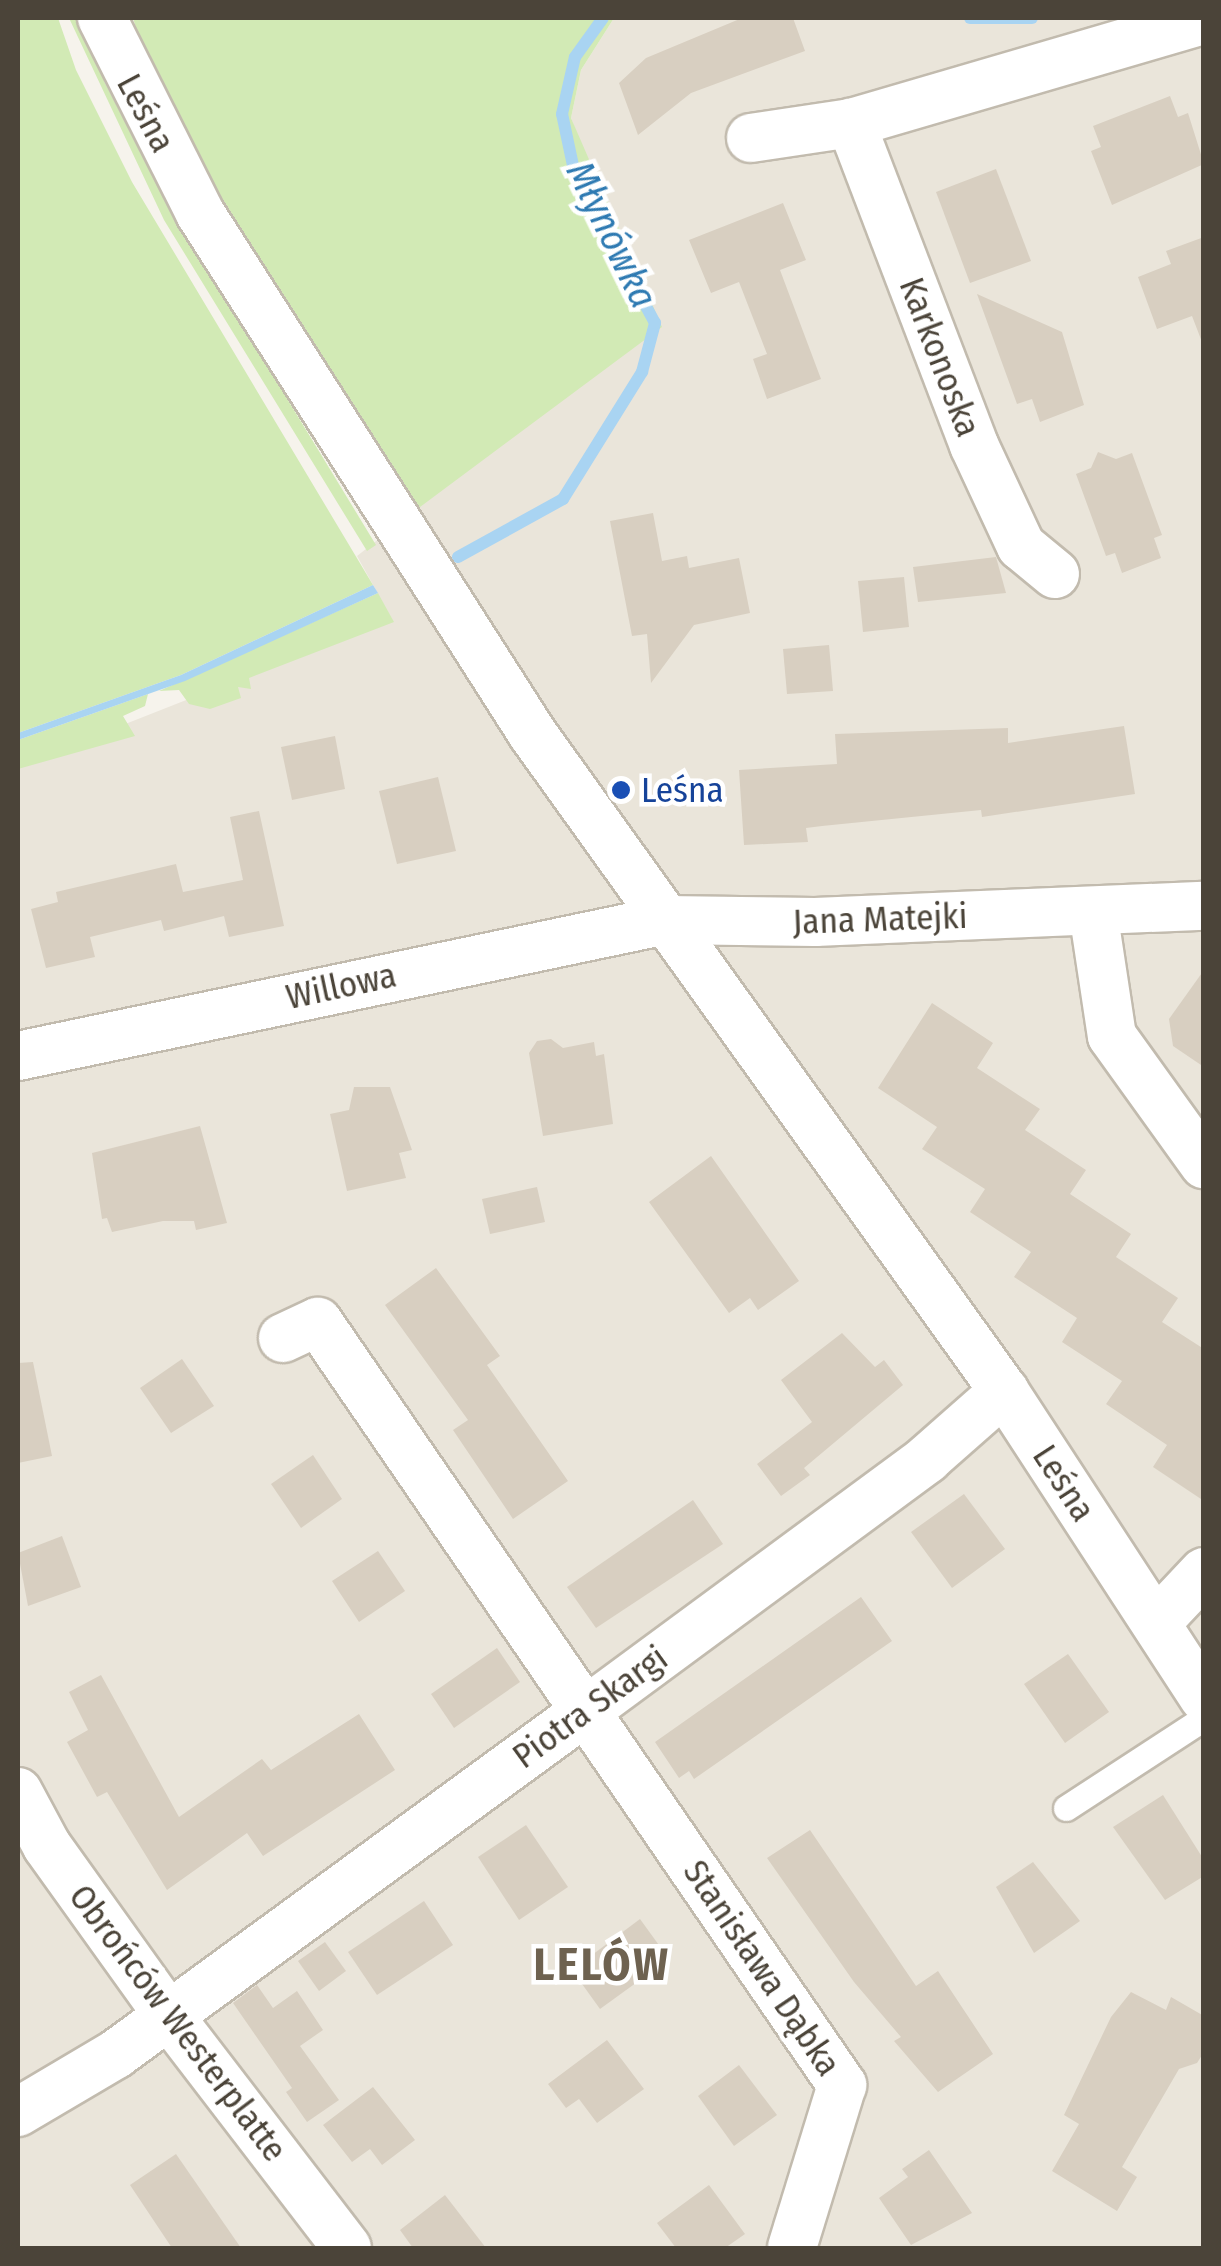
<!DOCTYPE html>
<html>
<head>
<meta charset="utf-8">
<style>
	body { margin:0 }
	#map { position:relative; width:1221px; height:2266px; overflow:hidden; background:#f6f3ec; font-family:"Fira Sans Condensed",sans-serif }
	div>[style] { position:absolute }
	.residential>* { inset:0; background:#eae5da }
	.green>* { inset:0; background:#d2eab5 }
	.water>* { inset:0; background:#a9d4f2 }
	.stream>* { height:12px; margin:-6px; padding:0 6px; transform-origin:6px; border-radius:6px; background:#a9d4f2 }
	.building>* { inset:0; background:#d8cfc1 }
	.roads { filter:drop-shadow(2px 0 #c2bbae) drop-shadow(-2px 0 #c2bbae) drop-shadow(0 2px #c2bbae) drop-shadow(0 -2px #c2bbae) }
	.service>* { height:25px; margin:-12.5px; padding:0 12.5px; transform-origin:12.5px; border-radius:12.5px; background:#fff }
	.minor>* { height:48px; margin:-24px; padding:0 24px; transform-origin:24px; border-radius:24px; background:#fff }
	.dots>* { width:28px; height:28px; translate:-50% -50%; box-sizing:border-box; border:5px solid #fff; border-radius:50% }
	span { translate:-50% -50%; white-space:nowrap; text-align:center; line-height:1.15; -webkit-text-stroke:9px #fff; paint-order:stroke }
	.street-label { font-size:35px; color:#4b4439 }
	.transit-label { font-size:35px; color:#164399 }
	.left { translate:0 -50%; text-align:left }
	.water-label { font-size:38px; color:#2e7ab2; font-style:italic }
	.district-label { font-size:45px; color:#6e6250; font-weight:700; letter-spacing:2.5px }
	.frame { position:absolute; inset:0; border:20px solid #4b4439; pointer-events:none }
</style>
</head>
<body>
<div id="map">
	<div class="residential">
		<div style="clip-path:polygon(614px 18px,1203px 18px,1203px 2248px,18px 2248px,18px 758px,67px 747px,392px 619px,357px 556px,416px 510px,586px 157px,571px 118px,581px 70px)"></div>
	</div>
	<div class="green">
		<div style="clip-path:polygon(18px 18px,58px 18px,76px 70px,132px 182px,373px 585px,181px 675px,18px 733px)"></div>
		<div style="clip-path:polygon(69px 18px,81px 18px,105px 83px,162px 193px,376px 545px,367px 551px,164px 220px)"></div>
		<div style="clip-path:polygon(133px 18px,614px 18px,581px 70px,571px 118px,662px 327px,416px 510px,246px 247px,142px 48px)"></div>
		<div style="clip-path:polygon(378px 593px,394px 622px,249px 678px,251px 689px,238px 687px,241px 698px,210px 709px,189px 704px,179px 690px,159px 691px)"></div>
		<div style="clip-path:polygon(148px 694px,145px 706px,123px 716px,135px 736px,18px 769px,18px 740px)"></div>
	</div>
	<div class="water">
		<div style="clip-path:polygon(373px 585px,378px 593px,185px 681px,18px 740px,18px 733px,181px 675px)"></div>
	</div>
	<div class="stream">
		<div style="left:970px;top:18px;width:62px"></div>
		<div style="left:458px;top:557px;width:120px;rotate:-28.9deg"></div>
		<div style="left:563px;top:499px;width:150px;rotate:-58.1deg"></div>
		<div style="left:642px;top:372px;width:51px;rotate:-75.1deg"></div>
		<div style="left:655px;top:323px;width:168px;rotate:-118.4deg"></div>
		<div style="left:575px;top:175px;width:62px;rotate:-102deg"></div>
		<div style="left:562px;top:114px;width:58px;rotate:-77.2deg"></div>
		<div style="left:575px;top:57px;width:48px;rotate:-54.3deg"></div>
	</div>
	<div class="building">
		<div style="clip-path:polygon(742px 18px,793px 18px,805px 51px,691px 93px,638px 135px,619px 83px,646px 58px)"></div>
		<div style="clip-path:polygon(1170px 96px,1178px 117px,1188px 113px,1204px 164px,1112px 205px,1091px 151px,1101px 147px,1093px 126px)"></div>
		<div style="clip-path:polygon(996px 169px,1031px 261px,970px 283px,936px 192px)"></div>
		<div style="clip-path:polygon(783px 203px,806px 260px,780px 270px,821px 379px,767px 399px,753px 359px,767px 354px,739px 282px,711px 293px,689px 240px)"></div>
		<div style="clip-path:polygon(1204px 237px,1204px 341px,1202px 342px,1192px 316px,1157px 329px,1138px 277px,1171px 264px,1166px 251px)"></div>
		<div style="clip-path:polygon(977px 294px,1062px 332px,1084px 405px,1040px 422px,1032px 399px,1017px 404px)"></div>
		<div style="clip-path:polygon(1098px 452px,1116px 459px,1132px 453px,1162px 535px,1154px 538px,1161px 558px,1122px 573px,1115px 553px,1106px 556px,1076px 474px,1091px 468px)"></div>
		<div style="clip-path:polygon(653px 513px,662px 561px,687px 556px,689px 568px,739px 558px,750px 613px,694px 625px,651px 683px,647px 634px,632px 636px,610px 521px)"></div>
		<div style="clip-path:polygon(996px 557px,1006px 593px,918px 602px,913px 567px)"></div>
		<div style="clip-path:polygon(904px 577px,909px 627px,863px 632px,858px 581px)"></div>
		<div style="clip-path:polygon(829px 645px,833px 691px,787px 694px,783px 649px)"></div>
		<div style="clip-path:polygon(1124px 726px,1135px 794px,982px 817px,981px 810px,822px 826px,806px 828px,808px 842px,744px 845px,739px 770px,837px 764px,835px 734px,1008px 728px,1008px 743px)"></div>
		<div style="clip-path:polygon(335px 736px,345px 789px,292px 800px,281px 747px)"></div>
		<div style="clip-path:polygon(438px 777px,456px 851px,397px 864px,379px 791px)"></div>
		<div style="clip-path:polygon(259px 811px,284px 926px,229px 937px,224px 916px,164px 931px,161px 920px,90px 937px,95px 957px,46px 968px,31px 909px,58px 902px,56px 892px,176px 864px,183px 892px,243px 880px,230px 817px)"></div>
		<div style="clip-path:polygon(1204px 970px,1204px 1067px,1173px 1046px,1169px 1019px)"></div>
		<div style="clip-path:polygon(932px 1003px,993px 1043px,977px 1068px,1040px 1109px,1025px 1130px,1086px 1170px,1070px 1194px,1131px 1234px,1116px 1257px,1178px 1298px,1162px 1322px,1204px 1349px,1204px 1501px,1153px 1467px,1167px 1445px,1106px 1404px,1122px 1381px,1062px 1342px,1077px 1318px,1014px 1277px,1031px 1252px,970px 1212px,985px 1189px,922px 1149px,937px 1127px,878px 1088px)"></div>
		<div style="clip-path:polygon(551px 1039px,563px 1048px,594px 1042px,596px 1056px,604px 1054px,613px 1124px,543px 1136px,529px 1053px,537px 1041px)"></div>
		<div style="clip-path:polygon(354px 1087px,390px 1087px,412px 1150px,399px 1153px,406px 1178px,347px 1191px,330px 1114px,349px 1110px)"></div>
		<div style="clip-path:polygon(200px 1126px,227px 1223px,196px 1230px,194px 1221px,163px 1221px,112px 1232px,107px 1218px,102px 1219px,92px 1153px)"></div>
		<div style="clip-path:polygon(711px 1156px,799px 1281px,758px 1310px,750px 1298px,729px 1313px,649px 1202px)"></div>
		<div style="clip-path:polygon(537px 1187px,545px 1222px,490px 1234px,482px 1199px)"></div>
		<div style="clip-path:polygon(436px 1268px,500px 1356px,487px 1365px,568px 1481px,513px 1519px,453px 1430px,468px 1420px,385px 1305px)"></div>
		<div style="clip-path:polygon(842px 1333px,875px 1367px,884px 1360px,903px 1385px,804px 1468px,810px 1475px,781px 1496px,757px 1464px,812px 1422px,781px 1380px)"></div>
		<div style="clip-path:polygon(182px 1359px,214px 1406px,171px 1433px,140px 1388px)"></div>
		<div style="clip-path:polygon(33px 1362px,52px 1456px,18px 1463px,18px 1363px)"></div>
		<div style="clip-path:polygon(313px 1455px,342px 1499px,301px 1528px,271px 1484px)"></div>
		<div style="clip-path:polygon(964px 1494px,1005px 1549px,952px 1588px,911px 1532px)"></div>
		<div style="clip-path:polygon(693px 1500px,723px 1544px,596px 1628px,567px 1587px)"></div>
		<div style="clip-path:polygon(62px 1536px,81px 1587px,28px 1606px,18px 1553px)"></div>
		<div style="clip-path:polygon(378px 1551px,405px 1591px,359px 1622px,332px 1581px)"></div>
		<div style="clip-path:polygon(861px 1597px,892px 1641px,694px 1779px,689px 1771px,679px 1778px,655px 1742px)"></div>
		<div style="clip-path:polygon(497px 1648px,520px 1682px,454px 1728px,431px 1694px)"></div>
		<div style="clip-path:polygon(1068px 1654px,1109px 1712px,1065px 1743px,1024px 1684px)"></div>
		<div style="clip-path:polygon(101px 1675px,179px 1817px,262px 1759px,271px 1770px,359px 1714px,395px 1770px,263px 1856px,247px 1833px,167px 1890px,107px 1792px,97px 1797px,67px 1742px,88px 1730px,69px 1692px)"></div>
		<div style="clip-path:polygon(1163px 1795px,1204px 1860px,1204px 1876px,1165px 1900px,1113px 1827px)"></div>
		<div style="clip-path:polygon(526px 1825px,568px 1887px,519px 1920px,478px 1857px)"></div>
		<div style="clip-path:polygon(810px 1830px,916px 1986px,938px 1971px,993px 2054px,938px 2092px,894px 2041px,901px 2037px,854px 1982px,767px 1858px)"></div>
		<div style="clip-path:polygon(1033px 1862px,1080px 1921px,1034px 1953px,996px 1887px)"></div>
		<div style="clip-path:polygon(424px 1901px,453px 1945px,377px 1995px,348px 1952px)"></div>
		<div style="clip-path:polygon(640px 1919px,669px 1959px,600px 2009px,572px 1970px)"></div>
		<div style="clip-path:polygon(325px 1942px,346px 1971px,319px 1991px,298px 1961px)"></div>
		<div style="clip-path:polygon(257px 1985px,273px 2008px,297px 1991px,323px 2030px,300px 2046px,339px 2100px,307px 2122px,286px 2092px,292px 2088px,233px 2003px)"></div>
		<div style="clip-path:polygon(1131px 1992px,1166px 2010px,1171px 1997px,1204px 2016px,1204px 2052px,1197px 2063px,1179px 2069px,1122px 2167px,1137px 2177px,1117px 2211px,1052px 2171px,1079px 2124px,1064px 2115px,1111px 2017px)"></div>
		<div style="clip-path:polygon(607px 2040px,644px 2089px,597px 2123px,579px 2099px,566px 2108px,548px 2084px)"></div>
		<div style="clip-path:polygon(739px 2065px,777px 2115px,734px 2146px,698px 2096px)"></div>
		<div style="clip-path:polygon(373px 2087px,415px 2140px,382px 2165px,370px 2149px,352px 2162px,323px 2125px)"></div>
		<div style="clip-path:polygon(929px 2150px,972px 2213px,911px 2245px,879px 2198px,908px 2177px,902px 2169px)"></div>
		<div style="clip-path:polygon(176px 2154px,241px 2248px,172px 2248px,130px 2185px)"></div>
		<div style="clip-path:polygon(709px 2185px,745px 2234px,725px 2248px,676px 2248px,657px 2223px)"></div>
		<div style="clip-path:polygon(445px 2195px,486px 2248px,413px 2248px,400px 2230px)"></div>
	</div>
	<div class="roads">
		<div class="service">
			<div style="left:1066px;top:1808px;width:165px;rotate:-33.1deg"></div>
		</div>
		<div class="minor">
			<div style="left:102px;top:18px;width:218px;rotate:63.3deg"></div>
			<div style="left:200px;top:213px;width:617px;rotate:57.44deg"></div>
			<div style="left:532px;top:733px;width:810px;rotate:54.35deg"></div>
			<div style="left:1004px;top:1391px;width:366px;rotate:56.9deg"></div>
			<div style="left:751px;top:138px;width:101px;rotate:-8.5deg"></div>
			<div style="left:1055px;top:574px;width:44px;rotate:-140.5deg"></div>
			<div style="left:1021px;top:546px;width:111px;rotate:-115deg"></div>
			<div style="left:974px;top:445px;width:345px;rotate:-110.9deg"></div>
			<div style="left:851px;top:123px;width:368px;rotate:-16.3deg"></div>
			<div style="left:1093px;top:911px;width:126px;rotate:81.4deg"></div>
			<div style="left:1112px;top:1036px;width:158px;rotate:54.3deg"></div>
			<div style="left:18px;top:1056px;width:662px;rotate:-11.85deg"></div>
			<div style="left:666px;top:920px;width:149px;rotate:0.8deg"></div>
			<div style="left:815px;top:922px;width:389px;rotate:-2.4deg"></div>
			<div style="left:283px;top:1338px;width:38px;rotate:-25deg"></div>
			<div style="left:318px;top:1322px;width:926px;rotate:55.52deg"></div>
			<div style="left:842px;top:2085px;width:170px;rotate:107.1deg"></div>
			<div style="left:1156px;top:1623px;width:70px;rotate:-46.7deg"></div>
			<div style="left:18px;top:1792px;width:61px;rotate:61.8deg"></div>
			<div style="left:47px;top:1846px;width:204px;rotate:54.4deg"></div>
			<div style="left:166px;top:2012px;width:297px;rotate:52.5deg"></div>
			<div style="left:18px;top:2112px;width:114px;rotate:-30.6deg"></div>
			<div style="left:116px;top:2054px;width:583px;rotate:-36.14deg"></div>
			<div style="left:587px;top:1710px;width:423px;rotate:-36.4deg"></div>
			<div style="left:927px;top:1459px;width:103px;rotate:-41.4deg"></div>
		</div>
	</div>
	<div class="dots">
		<div style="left:621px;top:790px;background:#1a4fb4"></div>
	</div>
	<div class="street-label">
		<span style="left:146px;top:113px;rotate:62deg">Leśna</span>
		<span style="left:940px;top:357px;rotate:69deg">Karkonoska</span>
		<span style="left:880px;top:919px;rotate:-2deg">Jana Matejki</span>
		<span style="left:341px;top:986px;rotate:-12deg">Willowa</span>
		<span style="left:1064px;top:1483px;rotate:57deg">Leśna</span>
		<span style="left:590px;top:1707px;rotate:-36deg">Piotra Skargi</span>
		<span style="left:762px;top:1968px;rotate:56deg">Stanisława Dąbka</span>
		<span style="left:178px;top:2023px;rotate:53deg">Obrońców Westerplatte</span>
	</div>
	<div class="transit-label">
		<span class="left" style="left:641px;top:790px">Leśna</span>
	</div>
	<div class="water-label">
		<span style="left:611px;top:235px;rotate:64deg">Młynówka</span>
	</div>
	<div class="district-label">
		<span style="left:602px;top:1966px">LELÓW</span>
	</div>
	<div class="frame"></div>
</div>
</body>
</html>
